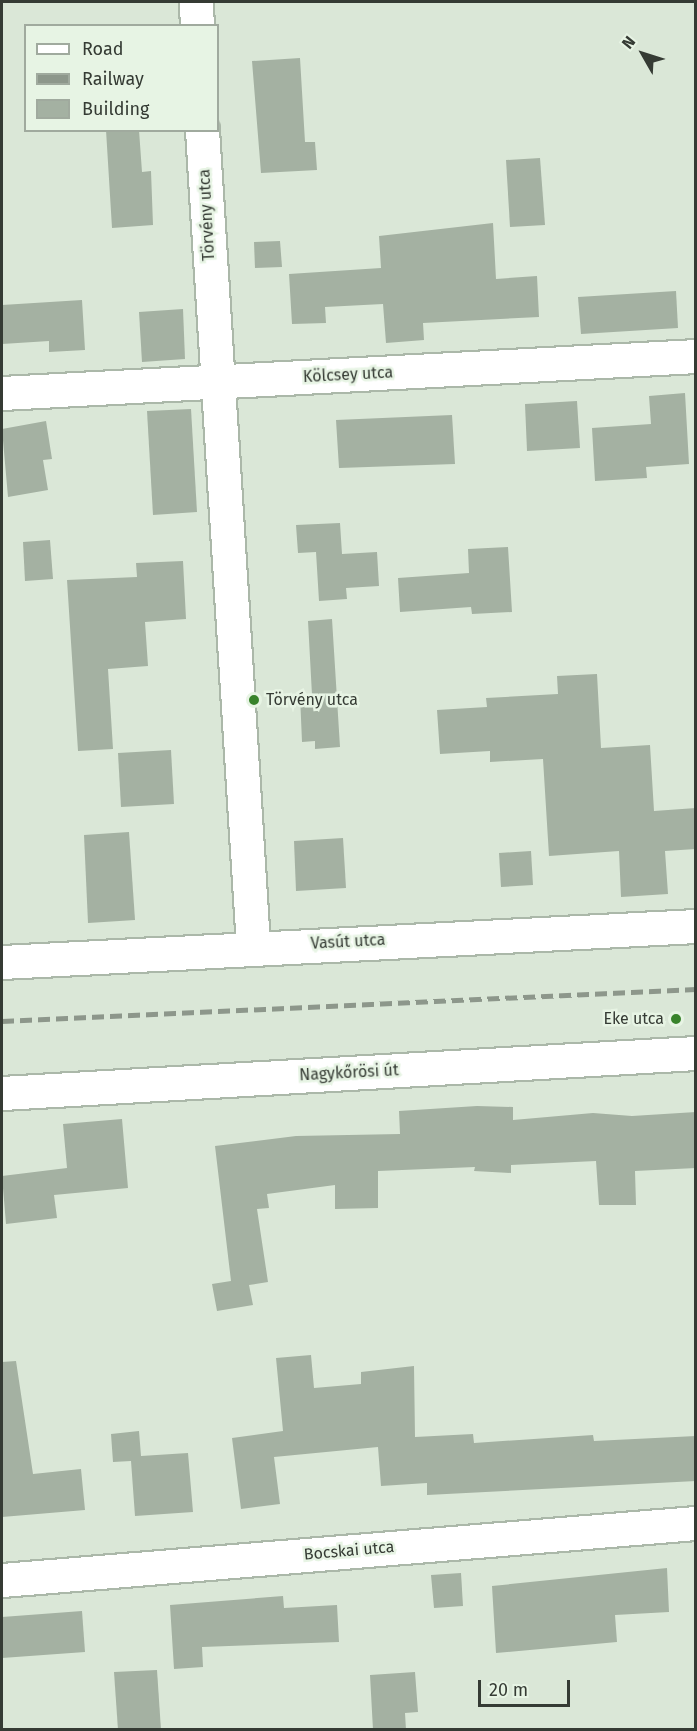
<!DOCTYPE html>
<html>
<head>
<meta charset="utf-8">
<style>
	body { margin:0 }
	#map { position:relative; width:697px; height:1731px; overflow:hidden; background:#dae7d7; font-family:"Fira Sans",sans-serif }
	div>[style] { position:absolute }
	.building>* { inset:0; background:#a4b1a2 }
	.roads { filter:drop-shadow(2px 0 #abb8a9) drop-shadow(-2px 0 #abb8a9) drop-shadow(0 2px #abb8a9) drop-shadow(0 -2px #abb8a9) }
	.minor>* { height:33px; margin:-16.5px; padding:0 16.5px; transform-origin:16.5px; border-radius:16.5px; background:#fff }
	.major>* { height:33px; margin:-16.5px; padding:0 16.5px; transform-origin:16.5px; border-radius:16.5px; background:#fff }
	.rail>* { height:4.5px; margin-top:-2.25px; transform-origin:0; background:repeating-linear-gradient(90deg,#8d978b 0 12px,transparent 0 18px) }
	.dots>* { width:16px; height:16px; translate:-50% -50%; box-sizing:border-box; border:3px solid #e7f4e4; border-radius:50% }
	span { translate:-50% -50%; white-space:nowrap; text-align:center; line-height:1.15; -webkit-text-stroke:5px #e7f4e4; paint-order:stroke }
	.street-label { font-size:16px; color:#353b34 }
	.poi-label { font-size:16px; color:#353b34 }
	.left { translate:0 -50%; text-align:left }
	.right { translate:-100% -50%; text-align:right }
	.frame { position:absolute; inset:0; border:3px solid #353b34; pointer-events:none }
	.legend { position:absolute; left:24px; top:24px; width:195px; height:108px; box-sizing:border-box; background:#e7f4e4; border:2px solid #a0aa9e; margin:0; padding:8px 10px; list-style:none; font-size:18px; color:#353b34 }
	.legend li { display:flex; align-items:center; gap:12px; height:30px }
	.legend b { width:30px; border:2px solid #a0aa9e }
	.north { position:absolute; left:613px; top:24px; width:60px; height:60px; -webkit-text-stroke:4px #e7f4e4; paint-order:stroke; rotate:309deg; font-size:16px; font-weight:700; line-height:24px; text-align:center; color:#353b34 }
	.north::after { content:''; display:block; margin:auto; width:21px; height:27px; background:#353b34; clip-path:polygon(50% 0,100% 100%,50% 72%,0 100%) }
	.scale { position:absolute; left:478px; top:1680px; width:92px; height:27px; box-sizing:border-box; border:3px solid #353b34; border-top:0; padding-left:8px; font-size:18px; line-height:21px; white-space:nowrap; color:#353b34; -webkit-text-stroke:4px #e7f4e4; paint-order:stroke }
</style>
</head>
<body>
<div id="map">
	<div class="building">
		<div style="clip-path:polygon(300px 58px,305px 142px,315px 142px,317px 170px,261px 173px,252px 61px)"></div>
		<div style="clip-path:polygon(106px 130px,139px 130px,142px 172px,151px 171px,153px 225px,112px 228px)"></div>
		<div style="clip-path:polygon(540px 158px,545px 225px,510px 227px,506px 160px)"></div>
		<div style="clip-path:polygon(493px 223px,496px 279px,537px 276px,539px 317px,423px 323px,424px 340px,386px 343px,383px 304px,325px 307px,326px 323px,292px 324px,289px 274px,381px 268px,379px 236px)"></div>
		<div style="clip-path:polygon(280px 241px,282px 267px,255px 268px,254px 242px)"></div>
		<div style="clip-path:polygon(676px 291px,678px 328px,581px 334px,578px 297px)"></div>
		<div style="clip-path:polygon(82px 300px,85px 350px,49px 352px,49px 341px,2px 344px,2px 305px)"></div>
		<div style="clip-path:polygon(183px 309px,185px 359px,142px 362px,139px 312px)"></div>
		<div style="clip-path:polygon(685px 393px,689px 464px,646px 467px,647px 478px,595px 481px,592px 428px,651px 424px,649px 396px)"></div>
		<div style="clip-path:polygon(577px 401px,580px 448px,527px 451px,525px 404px)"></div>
		<div style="clip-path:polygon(191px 409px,197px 512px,153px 515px,147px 411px)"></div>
		<div style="clip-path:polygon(452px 415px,455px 464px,339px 468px,336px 420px)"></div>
		<div style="clip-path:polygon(46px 421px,52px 459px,43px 460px,48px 490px,8px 497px,2px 429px)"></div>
		<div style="clip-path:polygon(340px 523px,342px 554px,377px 552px,379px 586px,346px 588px,347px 599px,319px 601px,316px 552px,298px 553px,296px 525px)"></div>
		<div style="clip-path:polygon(50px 540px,53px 579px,25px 581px,23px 542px)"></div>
		<div style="clip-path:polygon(508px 547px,512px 612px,472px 614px,471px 607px,400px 612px,398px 578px,469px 573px,468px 549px)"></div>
		<div style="clip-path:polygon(183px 561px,186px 619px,145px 622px,148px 666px,108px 669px,113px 749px,78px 751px,67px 580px,137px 577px,136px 563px)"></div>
		<div style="clip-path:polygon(332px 619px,340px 747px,315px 749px,315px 741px,302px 742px,300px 695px,312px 695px,308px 621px)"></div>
		<div style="clip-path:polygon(597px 674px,601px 748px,650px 745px,654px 811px,696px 808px,696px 849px,665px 851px,668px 894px,621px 897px,619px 851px,549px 856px,543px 759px,490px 762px,490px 751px,440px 754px,437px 710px,487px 707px,486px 698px,558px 694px,557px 676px)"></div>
		<div style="clip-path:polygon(171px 750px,174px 804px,121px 807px,118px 753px)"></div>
		<div style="clip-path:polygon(129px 832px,135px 920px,88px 923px,84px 835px)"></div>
		<div style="clip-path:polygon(343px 838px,346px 888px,296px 891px,294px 841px)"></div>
		<div style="clip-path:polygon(531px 851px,533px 885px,501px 887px,499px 853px)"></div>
		<div style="clip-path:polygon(477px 1106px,513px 1107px,513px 1120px,593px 1113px,632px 1116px,696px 1112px,696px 1168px,635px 1171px,636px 1205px,599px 1205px,596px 1161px,511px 1165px,511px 1173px,474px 1171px,475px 1167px,378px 1171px,378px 1208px,335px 1209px,335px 1185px,267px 1194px,269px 1208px,257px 1209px,268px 1282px,249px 1285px,253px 1305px,217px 1311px,212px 1284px,231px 1281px,215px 1146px,296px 1136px,400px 1134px,399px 1111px)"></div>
		<div style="clip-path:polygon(122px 1119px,128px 1188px,54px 1195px,57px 1218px,6px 1224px,2px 1176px,67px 1168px,63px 1124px)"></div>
		<div style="clip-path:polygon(311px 1355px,314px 1388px,361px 1384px,361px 1372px,414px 1366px,415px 1437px,473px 1434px,474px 1443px,593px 1435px,594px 1441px,696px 1436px,696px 1481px,427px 1495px,427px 1483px,381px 1486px,378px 1447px,274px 1457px,280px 1504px,241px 1509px,232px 1438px,283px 1431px,276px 1358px)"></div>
		<div style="clip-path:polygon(16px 1361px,33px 1474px,81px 1469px,85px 1510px,2px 1517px,2px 1362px)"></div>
		<div style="clip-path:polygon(139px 1431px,141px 1456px,188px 1453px,193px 1512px,135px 1516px,131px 1461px,113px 1462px,111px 1434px)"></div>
		<div style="clip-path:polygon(667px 1568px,669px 1612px,615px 1615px,617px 1642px,496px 1653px,492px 1586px)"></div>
		<div style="clip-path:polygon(461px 1573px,463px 1606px,434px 1608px,431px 1575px)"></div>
		<div style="clip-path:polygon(283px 1596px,284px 1608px,337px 1605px,339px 1642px,202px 1647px,203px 1667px,174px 1669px,170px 1605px)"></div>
		<div style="clip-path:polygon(82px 1611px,85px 1652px,2px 1658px,2px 1617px)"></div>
		<div style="clip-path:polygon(157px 1670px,161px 1730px,118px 1730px,114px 1672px)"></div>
		<div style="clip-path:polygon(415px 1672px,418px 1712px,405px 1713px,406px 1730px,373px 1730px,370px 1675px)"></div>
	</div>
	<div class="roads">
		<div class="minor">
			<div style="left:196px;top:2px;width:24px;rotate:88deg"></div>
			<div style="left:202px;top:130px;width:818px;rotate:86.42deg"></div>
			<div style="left:2px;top:393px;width:695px;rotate:-3.05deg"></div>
			<div style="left:2px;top:962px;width:695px;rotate:-2.97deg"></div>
			<div style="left:2px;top:1580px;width:696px;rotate:-4.7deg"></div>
		</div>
		<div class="major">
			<div style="left:2px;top:1093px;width:695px;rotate:-3.3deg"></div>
		</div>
	</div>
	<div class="rail">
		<div style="left:2px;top:1021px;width:695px;rotate:-2.64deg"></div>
	</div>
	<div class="dots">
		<div style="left:254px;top:700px;background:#38832b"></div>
		<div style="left:676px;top:1019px;background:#38832b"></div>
	</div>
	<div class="street-label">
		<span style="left:207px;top:215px;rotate:-93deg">Törvény utca</span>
		<span style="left:348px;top:375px;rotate:-3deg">Kölcsey utca</span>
		<span style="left:348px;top:942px;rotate:-3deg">Vasút utca</span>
		<span style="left:349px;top:1073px;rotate:-3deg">Nagykőrösi út</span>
		<span style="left:349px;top:1551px;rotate:-5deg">Bocskai utca</span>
	</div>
	<div class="poi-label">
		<span class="left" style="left:266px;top:700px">Törvény utca</span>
		<span class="right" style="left:664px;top:1019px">Eke utca</span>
	</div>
	<div class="frame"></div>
	<ul class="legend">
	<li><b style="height:8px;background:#fff"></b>Road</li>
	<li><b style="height:8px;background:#8d978b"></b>Railway</li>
	<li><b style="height:16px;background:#a4b1a2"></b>Building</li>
	</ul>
	<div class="north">N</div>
	<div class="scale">20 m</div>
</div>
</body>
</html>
